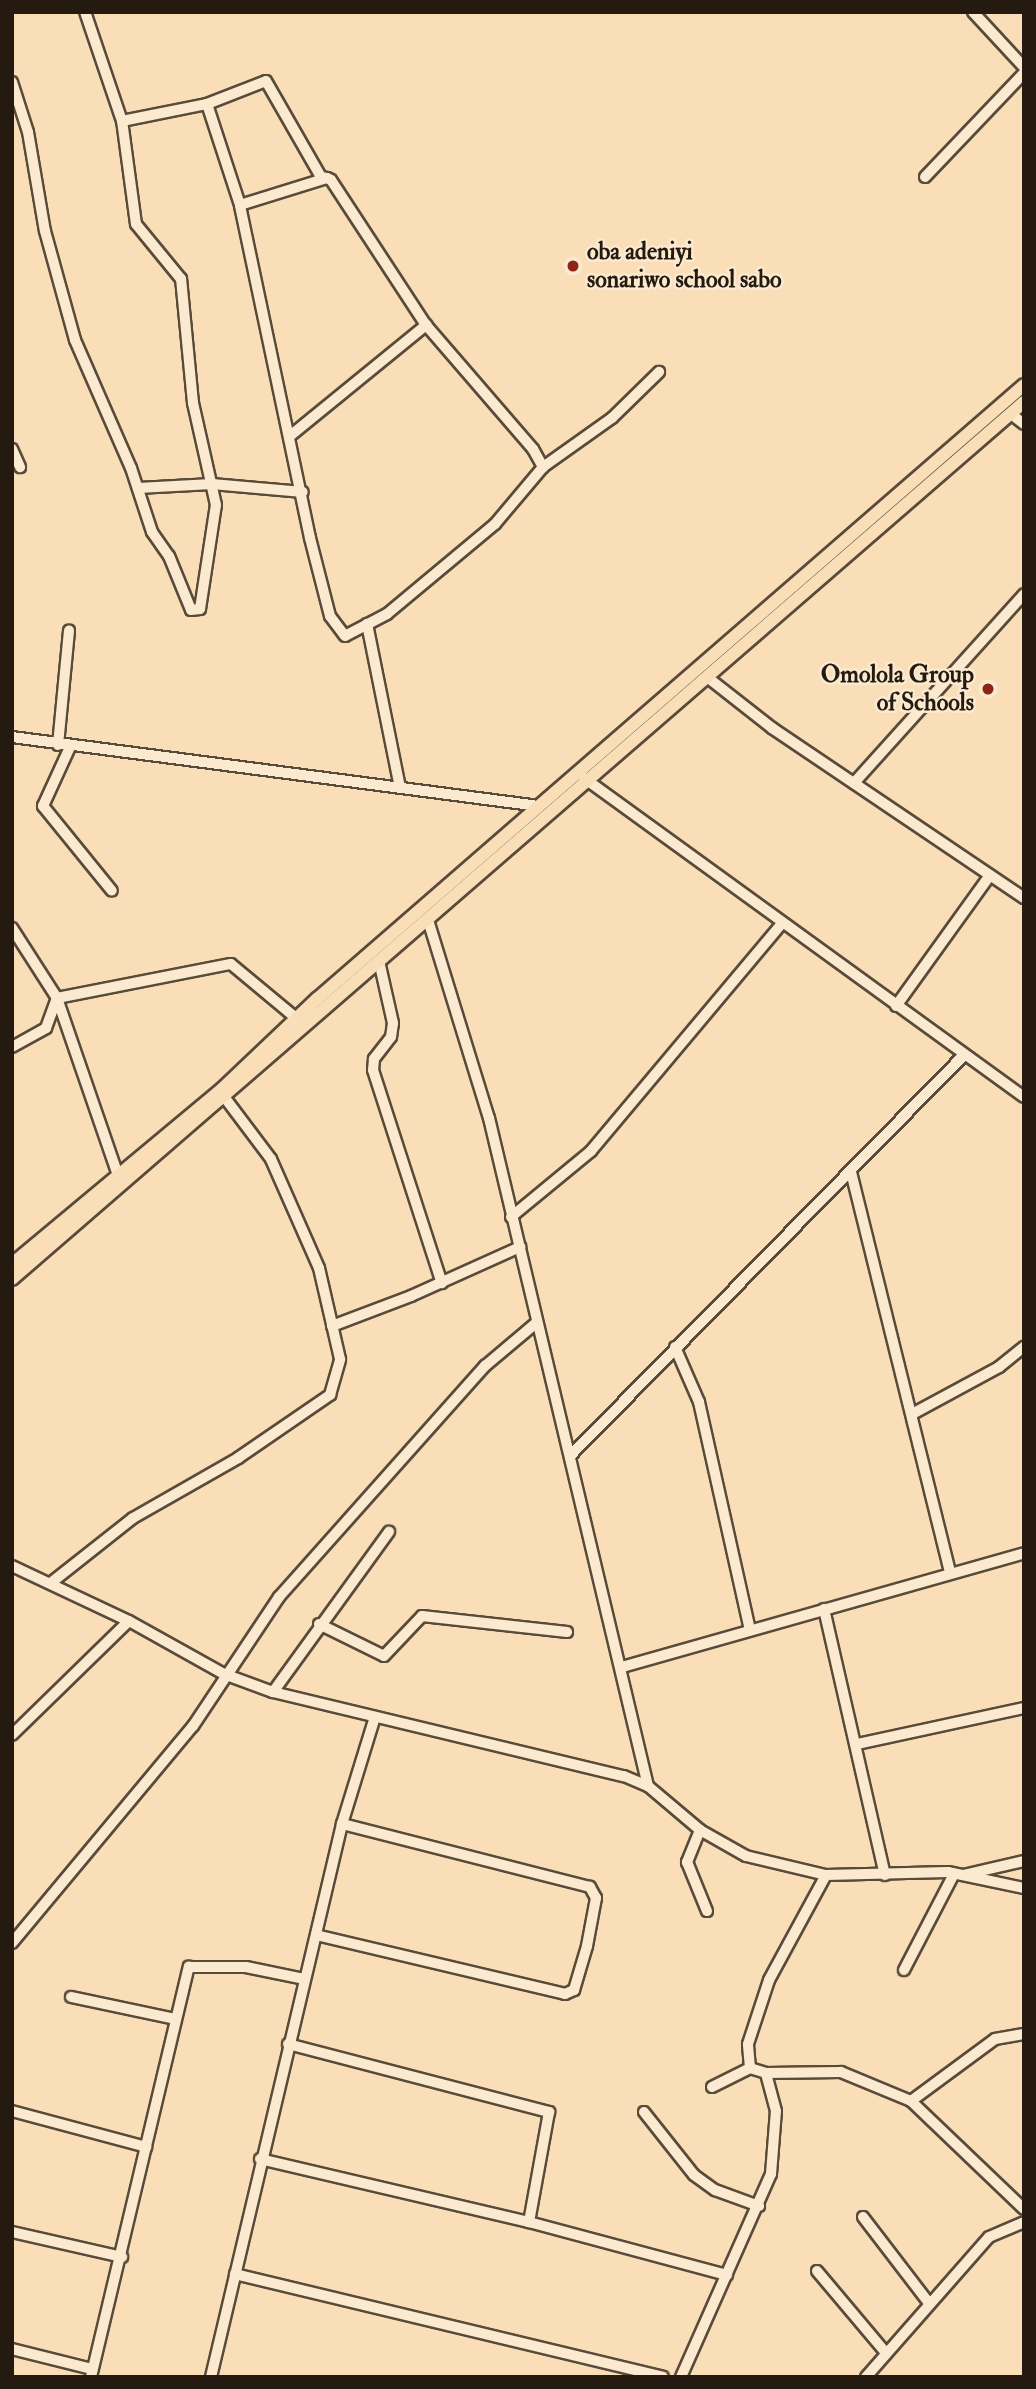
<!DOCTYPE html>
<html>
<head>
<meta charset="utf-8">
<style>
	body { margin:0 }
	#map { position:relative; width:1036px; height:2389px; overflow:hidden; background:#f9deb7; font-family:"IM FELL Double Pica",serif }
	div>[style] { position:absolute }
	.roads { filter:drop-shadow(2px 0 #594b39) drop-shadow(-2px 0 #594b39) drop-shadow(0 2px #594b39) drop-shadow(0 -2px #594b39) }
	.minor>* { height:10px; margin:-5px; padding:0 5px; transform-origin:5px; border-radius:5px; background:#fbead0 }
	.major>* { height:12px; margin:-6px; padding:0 6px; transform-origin:6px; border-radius:6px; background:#f9deb7 }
	.dots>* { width:19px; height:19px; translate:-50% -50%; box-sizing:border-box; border:4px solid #fbead0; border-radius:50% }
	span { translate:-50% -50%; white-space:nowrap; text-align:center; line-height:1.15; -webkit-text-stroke:5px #fbead0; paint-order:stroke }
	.poi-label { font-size:24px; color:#241a0f; font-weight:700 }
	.left { translate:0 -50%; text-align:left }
	.right { translate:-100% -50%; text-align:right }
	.frame { position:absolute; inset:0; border:14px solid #241a0f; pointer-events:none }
</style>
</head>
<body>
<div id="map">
	<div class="roads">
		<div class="minor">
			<div style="left:973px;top:12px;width:75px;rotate:47.2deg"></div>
			<div style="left:12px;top:82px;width:52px;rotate:72.3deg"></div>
			<div style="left:28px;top:132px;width:100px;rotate:80.3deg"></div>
			<div style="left:45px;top:231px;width:113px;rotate:74.6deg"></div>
			<div style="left:75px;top:340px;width:140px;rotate:66.4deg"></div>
			<div style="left:131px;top:468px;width:67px;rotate:71.8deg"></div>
			<div style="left:152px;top:532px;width:29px;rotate:55deg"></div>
			<div style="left:169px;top:556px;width:58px;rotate:67.8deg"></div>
			<div style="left:191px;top:610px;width:9px;rotate:-6deg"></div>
			<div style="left:200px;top:609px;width:105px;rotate:-81.3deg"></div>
			<div style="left:216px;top:505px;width:105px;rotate:-102.7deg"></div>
			<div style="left:193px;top:403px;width:125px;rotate:-95.5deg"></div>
			<div style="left:181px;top:279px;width:71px;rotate:-129.3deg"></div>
			<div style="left:136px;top:224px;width:104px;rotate:-97.7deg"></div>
			<div style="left:122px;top:121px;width:115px;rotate:-108.7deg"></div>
			<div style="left:207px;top:104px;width:106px;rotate:71.9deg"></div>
			<div style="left:122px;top:121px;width:87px;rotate:-11.3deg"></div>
			<div style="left:207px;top:104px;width:63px;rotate:-21.3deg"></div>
			<div style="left:266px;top:81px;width:111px;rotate:60.2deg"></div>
			<div style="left:321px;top:177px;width:6px;rotate:9deg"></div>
			<div style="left:327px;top:178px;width:4px;rotate:27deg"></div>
			<div style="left:331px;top:180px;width:173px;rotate:56.8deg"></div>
			<div style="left:426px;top:325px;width:164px;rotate:49.2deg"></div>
			<div style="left:533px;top:449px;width:21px;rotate:61deg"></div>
			<div style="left:543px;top:467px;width:75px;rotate:130.1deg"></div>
			<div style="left:495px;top:524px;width:141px;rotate:140.2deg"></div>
			<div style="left:387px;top:614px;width:47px;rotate:152.4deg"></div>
			<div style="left:345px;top:636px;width:25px;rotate:-127deg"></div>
			<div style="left:330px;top:616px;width:81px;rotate:-104.4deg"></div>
			<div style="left:310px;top:538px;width:340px;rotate:-101.9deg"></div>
			<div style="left:240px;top:205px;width:91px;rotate:-17.2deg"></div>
			<div style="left:925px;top:177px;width:144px;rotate:-46.4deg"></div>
			<div style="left:1011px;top:414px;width:16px;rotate:38deg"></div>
			<div style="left:290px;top:436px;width:176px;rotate:-39.2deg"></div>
			<div style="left:12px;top:449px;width:20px;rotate:66deg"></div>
			<div style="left:543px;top:467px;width:85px;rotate:-35.4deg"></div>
			<div style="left:612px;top:418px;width:66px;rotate:-44.4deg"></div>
			<div style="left:138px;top:488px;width:74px;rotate:-3.1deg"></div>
			<div style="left:212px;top:484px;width:91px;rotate:5deg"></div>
			<div style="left:367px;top:624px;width:167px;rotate:78.6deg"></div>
			<div style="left:707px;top:677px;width:83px;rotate:38.1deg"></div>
			<div style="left:772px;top:728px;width:304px;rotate:34deg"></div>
			<div style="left:12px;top:737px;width:531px;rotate:7.46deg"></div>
			<div style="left:58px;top:745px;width:115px;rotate:-84.5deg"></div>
			<div style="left:70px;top:747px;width:65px;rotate:114.6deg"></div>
			<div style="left:43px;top:806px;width:109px;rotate:50.9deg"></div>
			<div style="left:584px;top:778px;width:543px;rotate:35.94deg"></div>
			<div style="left:854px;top:783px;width:254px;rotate:-48deg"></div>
			<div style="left:428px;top:920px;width:207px;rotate:72.9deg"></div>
			<div style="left:489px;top:1118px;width:687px;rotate:76.61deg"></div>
			<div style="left:12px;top:928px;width:83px;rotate:57.3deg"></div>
			<div style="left:57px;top:998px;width:187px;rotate:71deg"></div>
			<div style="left:379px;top:961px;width:64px;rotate:77.3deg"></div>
			<div style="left:393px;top:1023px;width:14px;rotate:98deg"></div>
			<div style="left:391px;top:1037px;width:28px;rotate:128deg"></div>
			<div style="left:374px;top:1059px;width:11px;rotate:95deg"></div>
			<div style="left:373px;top:1070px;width:224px;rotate:72.1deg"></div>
			<div style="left:57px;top:998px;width:177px;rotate:-11.1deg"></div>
			<div style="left:231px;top:964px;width:85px;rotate:39.7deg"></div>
			<div style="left:896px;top:1006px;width:161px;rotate:-54.3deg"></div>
			<div style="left:12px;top:1047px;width:39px;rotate:-29deg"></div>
			<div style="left:46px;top:1028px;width:32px;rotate:-70deg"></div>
			<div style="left:851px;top:1172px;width:413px;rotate:76.1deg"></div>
			<div style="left:511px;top:1217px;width:104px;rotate:-39.5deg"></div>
			<div style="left:591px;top:1151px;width:297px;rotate:-50deg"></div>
			<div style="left:332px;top:1326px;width:85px;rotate:-20.8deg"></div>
			<div style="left:411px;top:1296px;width:120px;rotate:-24.2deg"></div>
			<div style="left:675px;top:1347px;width:60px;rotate:66.4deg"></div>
			<div style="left:699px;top:1402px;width:234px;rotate:77.4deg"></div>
			<div style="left:914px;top:1413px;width:97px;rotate:-28.4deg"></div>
			<div style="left:999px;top:1367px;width:32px;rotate:-39deg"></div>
			<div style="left:571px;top:1455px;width:561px;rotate:-45.51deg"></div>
			<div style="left:12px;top:1566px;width:129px;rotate:25.2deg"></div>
			<div style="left:129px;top:1621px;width:109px;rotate:29.2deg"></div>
			<div style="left:224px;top:1674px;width:52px;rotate:20.2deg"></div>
			<div style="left:273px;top:1692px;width:361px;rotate:13.5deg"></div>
			<div style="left:624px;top:1776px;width:26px;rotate:23deg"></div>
			<div style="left:648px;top:1786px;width:68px;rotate:40.2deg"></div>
			<div style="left:700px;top:1830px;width:53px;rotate:29.5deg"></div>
			<div style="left:746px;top:1856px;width:82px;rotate:13.4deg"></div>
			<div style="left:826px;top:1875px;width:122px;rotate:-1.4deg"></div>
			<div style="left:948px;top:1872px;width:78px;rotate:11.9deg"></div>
			<div style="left:52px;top:1582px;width:103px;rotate:-38.3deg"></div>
			<div style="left:133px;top:1518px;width:121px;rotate:-29.7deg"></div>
			<div style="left:238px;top:1458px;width:112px;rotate:-34.4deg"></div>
			<div style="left:330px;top:1395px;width:37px;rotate:-74deg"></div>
			<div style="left:340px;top:1359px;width:93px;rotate:-103deg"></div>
			<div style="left:319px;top:1268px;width:119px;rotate:-113.8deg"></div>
			<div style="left:271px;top:1159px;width:76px;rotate:-127deg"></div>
			<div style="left:824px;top:1609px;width:273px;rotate:77.1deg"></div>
			<div style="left:319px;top:1624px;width:72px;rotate:26.2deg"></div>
			<div style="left:384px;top:1656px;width:55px;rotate:-46.5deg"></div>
			<div style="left:422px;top:1616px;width:146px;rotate:6.3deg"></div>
			<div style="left:622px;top:1667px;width:418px;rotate:-15.8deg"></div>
			<div style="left:273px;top:1692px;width:198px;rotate:-54.1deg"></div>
			<div style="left:12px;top:1735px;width:163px;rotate:-44.3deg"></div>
			<div style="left:857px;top:1744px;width:171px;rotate:-12.2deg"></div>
			<div style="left:700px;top:1830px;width:35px;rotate:112deg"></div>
			<div style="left:687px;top:1862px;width:53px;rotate:67.8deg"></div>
			<div style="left:963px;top:1875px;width:63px;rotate:-12.9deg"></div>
			<div style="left:316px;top:1935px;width:256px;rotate:13.3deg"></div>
			<div style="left:565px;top:1994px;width:10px;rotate:-24deg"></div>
			<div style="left:574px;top:1990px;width:46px;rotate:-73.5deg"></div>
			<div style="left:587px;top:1946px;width:49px;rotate:-79.4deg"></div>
			<div style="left:596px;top:1898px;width:13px;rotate:-119deg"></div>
			<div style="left:590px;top:1887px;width:256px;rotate:-165.7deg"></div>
			<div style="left:12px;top:1943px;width:283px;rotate:-50.2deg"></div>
			<div style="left:193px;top:1726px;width:155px;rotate:-56.3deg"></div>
			<div style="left:279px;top:1597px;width:310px;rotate:-48.3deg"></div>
			<div style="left:485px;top:1366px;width:67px;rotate:-40.1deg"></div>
			<div style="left:904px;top:1970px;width:108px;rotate:-62.5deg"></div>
			<div style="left:71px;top:1997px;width:106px;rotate:11.9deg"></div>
			<div style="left:288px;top:2044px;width:270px;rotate:14.6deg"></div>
			<div style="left:549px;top:2112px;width:112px;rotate:100.3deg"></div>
			<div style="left:750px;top:2068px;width:24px;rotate:-95deg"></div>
			<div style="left:748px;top:2044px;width:67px;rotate:-71.8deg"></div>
			<div style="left:769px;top:1980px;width:119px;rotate:-61.5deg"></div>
			<div style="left:712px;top:2087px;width:42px;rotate:-26.6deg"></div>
			<div style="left:750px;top:2068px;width:17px;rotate:17deg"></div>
			<div style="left:766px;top:2073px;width:75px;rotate:-0.8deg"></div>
			<div style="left:841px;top:2072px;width:76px;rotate:22.5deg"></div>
			<div style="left:911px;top:2101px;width:156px;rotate:43.7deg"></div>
			<div style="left:911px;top:2101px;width:104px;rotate:-36.4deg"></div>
			<div style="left:995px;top:2039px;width:29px;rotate:-10deg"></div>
			<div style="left:12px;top:2111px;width:139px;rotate:15deg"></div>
			<div style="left:644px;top:2112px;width:80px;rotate:51.6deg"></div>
			<div style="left:694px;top:2175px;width:26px;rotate:36deg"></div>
			<div style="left:715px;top:2190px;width:47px;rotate:20deg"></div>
			<div style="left:260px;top:2159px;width:276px;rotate:13.2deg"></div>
			<div style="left:529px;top:2222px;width:205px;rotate:15deg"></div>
			<div style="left:863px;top:2217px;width:108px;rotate:52.5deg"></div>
			<div style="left:12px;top:2232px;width:113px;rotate:12.8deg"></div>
			<div style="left:817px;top:2271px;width:107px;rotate:49.9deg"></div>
			<div style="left:235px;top:2274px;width:440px;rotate:13.5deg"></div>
			<div style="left:12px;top:2349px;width:82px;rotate:14deg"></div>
			<div style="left:91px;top:2377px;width:422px;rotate:-76.6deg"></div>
			<div style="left:189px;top:1967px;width:57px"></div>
			<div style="left:246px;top:1967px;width:59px;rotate:11.7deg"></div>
			<div style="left:211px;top:2377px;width:568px;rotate:-76.67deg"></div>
			<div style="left:342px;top:1824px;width:112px;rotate:-72.9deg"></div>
			<div style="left:681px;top:2377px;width:222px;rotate:-66.1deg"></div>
			<div style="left:771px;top:2174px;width:63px;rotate:-85.5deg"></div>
			<div style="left:776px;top:2111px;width:39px;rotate:-105deg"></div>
			<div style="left:866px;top:2377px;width:186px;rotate:-48.7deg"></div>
			<div style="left:989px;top:2237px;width:38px;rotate:-23deg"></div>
		</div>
		<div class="major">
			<div style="left:12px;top:1264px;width:273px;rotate:-39.8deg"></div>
			<div style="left:222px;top:1089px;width:131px;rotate:-43.5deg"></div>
			<div style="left:317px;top:999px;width:936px;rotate:-40.97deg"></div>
			<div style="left:12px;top:1279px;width:1339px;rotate:-40.91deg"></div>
		</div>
	</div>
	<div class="dots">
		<div style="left:573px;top:266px;background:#8f2418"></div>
		<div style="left:988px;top:689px;background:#8f2418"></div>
	</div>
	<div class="poi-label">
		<span class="left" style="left:587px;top:266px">oba adeniyi<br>sonariwo school sabo</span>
		<span class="right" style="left:974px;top:689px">Omolola Group<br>of Schools</span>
	</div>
	<div class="frame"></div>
</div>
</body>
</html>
